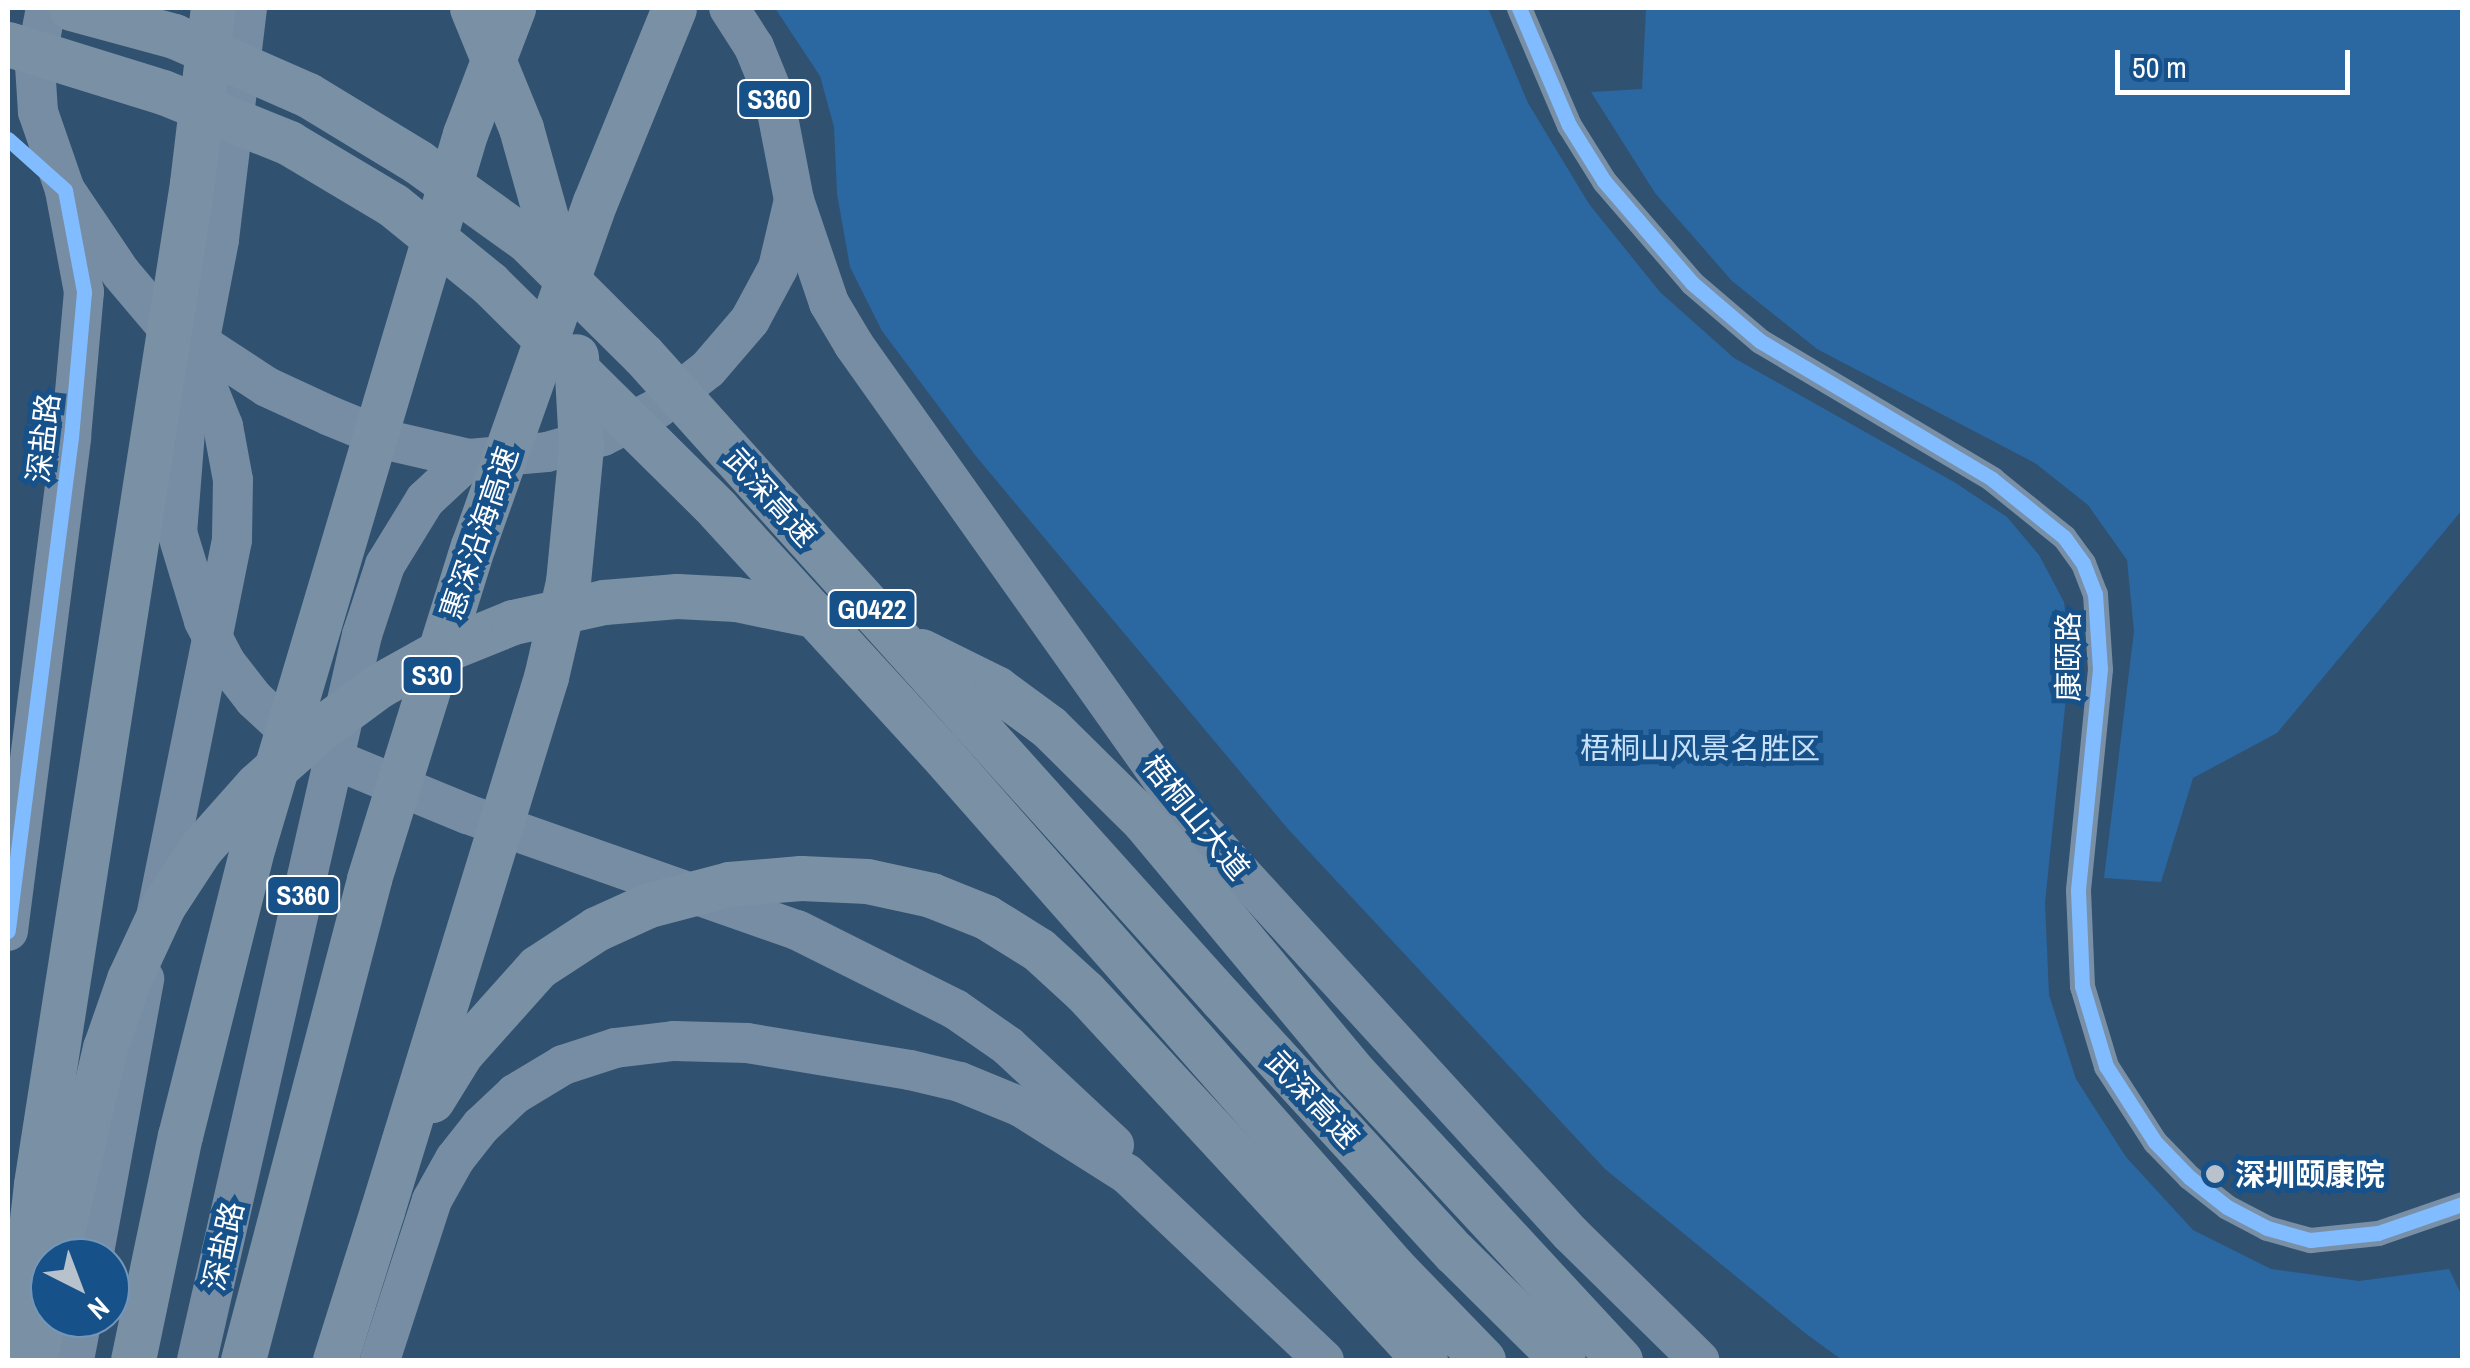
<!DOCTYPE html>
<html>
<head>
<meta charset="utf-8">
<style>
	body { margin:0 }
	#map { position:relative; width:2470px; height:1368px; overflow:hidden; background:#315170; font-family:"Archivo Narrow","Noto Sans SC",sans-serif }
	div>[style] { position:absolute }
	.green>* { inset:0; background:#2b67a1 }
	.minor>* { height:25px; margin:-12.5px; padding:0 12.5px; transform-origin:12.5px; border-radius:12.5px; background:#788fa5 }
	.primary>* { height:40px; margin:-20px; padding:0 20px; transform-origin:20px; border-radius:20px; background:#778da3 }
	.motorway>* { height:45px; margin:-22.5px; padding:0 22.5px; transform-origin:22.5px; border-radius:22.5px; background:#7a90a4 }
	.primary-bridge>* { height:40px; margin:-20px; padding:0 20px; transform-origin:20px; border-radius:20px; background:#778da3 }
	.motorway-bridge>* { height:45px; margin:-22.5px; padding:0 22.5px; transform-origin:22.5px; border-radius:22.5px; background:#7a90a4 }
	.cycleway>* { height:15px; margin:-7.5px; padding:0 7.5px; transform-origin:7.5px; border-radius:7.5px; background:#80bcff }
	.dots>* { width:28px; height:28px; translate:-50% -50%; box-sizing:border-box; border:5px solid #17518a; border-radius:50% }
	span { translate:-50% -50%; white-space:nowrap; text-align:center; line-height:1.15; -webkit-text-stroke:10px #17518a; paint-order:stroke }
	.shield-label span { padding:2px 8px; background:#17518a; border:2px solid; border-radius:8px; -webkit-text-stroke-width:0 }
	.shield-label { font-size:28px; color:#fff; font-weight:700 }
	.street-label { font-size:30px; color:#fff }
	.park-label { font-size:30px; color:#c7e1fa }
	.poi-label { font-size:30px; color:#fff; font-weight:700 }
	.left { translate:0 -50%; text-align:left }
	.frame { position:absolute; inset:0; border:10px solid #fff; pointer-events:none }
	.north { position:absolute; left:30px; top:1238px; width:100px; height:100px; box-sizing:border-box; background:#17518a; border:2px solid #7497b9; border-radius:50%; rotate:138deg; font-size:28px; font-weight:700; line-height:40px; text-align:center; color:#fff }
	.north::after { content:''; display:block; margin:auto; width:35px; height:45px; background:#b7c2cd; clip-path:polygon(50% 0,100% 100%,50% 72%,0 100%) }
	.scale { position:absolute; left:2115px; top:50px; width:235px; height:45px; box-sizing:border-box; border:5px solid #fff; border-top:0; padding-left:12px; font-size:30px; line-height:35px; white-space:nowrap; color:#fff; -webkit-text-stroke:8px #17518a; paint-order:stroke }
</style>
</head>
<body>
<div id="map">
	<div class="green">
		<div style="clip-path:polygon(775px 8px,1488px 8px,1528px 103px,1589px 204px,1660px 292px,1734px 358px,1954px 482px,2007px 517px,2039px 555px,2064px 602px,2070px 658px,2045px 903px,2049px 995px,2076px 1079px,2126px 1157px,2193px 1230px,2271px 1269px,2359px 1281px,2449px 1269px,2462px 1296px,2462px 1360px,1842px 1360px,1805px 1333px,1605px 1169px,1288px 829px,975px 455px,882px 331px,850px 267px,837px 194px,834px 127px,820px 76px)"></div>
		<div style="clip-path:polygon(1646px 8px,2462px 8px,2462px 510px,2277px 733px,2193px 778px,2161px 882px,2104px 878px,2134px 631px,2127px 560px,2088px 505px,2035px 463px,1817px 349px,1732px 281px,1655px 193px,1591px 92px,1642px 89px)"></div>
	</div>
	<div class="minor">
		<div style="left:1519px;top:8px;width:127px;rotate:66.9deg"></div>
		<div style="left:1569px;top:125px;width:66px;rotate:58deg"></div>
		<div style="left:1604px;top:181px;width:135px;rotate:49.2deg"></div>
		<div style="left:1692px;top:283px;width:89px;rotate:40.5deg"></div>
		<div style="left:1760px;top:341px;width:270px;rotate:30.7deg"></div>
		<div style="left:1992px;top:479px;width:92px;rotate:38.9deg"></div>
		<div style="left:2064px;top:537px;width:32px;rotate:54deg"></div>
		<div style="left:2083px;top:563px;width:33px;rotate:69deg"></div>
		<div style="left:2095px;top:594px;width:75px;rotate:86.2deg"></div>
		<div style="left:2100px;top:669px;width:222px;rotate:95.7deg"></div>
		<div style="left:2078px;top:890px;width:96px;rotate:87.6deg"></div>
		<div style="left:2082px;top:986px;width:84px;rotate:73.3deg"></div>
		<div style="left:2106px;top:1066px;width:90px;rotate:57.2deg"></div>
		<div style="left:2155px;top:1142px;width:49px;rotate:45.8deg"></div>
		<div style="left:2189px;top:1177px;width:48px;rotate:38.3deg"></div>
		<div style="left:2227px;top:1207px;width:45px;rotate:27.7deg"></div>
		<div style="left:2267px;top:1228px;width:45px;rotate:15.6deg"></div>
		<div style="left:2310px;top:1240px;width:68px;rotate:-5.9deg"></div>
		<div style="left:2378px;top:1233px;width:89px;rotate:-19deg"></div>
	</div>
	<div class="primary">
		<div style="left:65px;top:190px;width:100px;rotate:56deg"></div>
		<div style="left:121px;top:273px;width:119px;rotate:49.8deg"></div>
		<div style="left:198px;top:364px;width:67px;rotate:68deg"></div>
		<div style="left:223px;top:426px;width:55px;rotate:79.5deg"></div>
		<div style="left:233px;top:480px;width:60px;rotate:91deg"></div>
		<div style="left:232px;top:540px;width:379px;rotate:101.4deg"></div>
		<div style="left:794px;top:200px;width:109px;rotate:71.2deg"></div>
		<div style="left:829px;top:303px;width:49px;rotate:59.2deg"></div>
		<div style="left:854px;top:345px;width:574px;rotate:54.65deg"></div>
		<div style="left:1186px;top:813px;width:570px;rotate:47.56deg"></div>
		<div style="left:1571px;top:1234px;width:180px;rotate:44.5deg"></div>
		<div style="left:183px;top:332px;width:100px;rotate:33.2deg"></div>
		<div style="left:267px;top:387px;width:69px;rotate:24.7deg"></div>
		<div style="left:330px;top:416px;width:66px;rotate:22.3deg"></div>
		<div style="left:391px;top:441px;width:80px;rotate:13deg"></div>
		<div style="left:469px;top:459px;width:78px;rotate:-5.1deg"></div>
		<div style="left:547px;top:452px;width:58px;rotate:-15.9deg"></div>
		<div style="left:603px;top:436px;width:62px;rotate:-27deg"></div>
		<div style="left:658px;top:408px;width:63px;rotate:-38deg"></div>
		<div style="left:708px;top:369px;width:65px;rotate:-49.4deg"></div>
		<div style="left:750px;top:320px;width:59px;rotate:-61.7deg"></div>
		<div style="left:778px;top:268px;width:70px;rotate:-76.8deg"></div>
		<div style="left:794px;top:200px;width:106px;rotate:-100.9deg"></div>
		<div style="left:774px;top:96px;width:53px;rotate:-112.2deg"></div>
		<div style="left:754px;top:47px;width:46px;rotate:-122.7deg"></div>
		<div style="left:797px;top:930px;width:177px;rotate:26.6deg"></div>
		<div style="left:955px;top:1009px;width:65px;rotate:34.9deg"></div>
		<div style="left:1008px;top:1046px;width:145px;rotate:43deg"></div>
		<div style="left:8px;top:931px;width:498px;rotate:-82.7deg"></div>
		<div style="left:71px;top:437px;width:146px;rotate:-84.9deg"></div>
		<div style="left:84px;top:292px;width:104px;rotate:-100.6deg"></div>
		<div style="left:65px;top:190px;width:83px;rotate:-109.1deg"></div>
		<div style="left:38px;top:112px;width:46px;rotate:-93.7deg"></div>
		<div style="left:35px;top:66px;width:59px;rotate:-79.3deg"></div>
		<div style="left:93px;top:1258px;width:284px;rotate:-79.6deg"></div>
		<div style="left:74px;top:1360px;width:43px;rotate:-79.2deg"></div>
		<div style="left:197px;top:1360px;width:744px;rotate:-77.18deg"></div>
		<div style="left:362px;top:635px;width:74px;rotate:-71.8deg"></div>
		<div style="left:385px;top:565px;width:76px;rotate:-58.4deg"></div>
		<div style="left:425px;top:500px;width:60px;rotate:-43deg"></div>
		<div style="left:380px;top:1360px;width:168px;rotate:-72deg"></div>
		<div style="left:432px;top:1200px;width:47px;rotate:-60.7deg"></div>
		<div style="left:455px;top:1159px;width:42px;rotate:-51.8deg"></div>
		<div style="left:481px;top:1126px;width:47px;rotate:-43.3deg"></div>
		<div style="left:515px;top:1094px;width:56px;rotate:-31.1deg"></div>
		<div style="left:563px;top:1065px;width:55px;rotate:-18.1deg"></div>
		<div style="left:615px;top:1048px;width:59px;rotate:-6.8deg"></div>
		<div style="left:674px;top:1041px;width:73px;rotate:1.6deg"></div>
		<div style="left:747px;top:1043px;width:165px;rotate:9.4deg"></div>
		<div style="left:910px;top:1070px;width:51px;rotate:13.5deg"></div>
		<div style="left:960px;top:1082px;width:66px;rotate:22.3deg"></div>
		<div style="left:1021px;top:1107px;width:125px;rotate:32.3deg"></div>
		<div style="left:1127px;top:1174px;width:271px;rotate:43.4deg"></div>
	</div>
	<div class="motorway">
		<div style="left:1144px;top:821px;width:329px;rotate:50.2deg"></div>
		<div style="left:1355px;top:1074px;width:390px;rotate:47.2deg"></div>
		<div style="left:931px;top:895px;width:59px;rotate:21.8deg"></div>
		<div style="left:986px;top:917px;width:62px;rotate:31.9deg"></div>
		<div style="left:1039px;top:950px;width:62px;rotate:42.4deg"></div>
		<div style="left:1085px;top:992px;width:501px;rotate:47.26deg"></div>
		<div style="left:34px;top:1360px;width:76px;rotate:-77.8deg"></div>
		<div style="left:335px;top:1360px;width:156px;rotate:-72.5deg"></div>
	</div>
	<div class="primary-bridge">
		<div style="left:247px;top:8px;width:234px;rotate:96.9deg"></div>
		<div style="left:219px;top:240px;width:169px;rotate:100.9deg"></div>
		<div style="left:187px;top:406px;width:126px;rotate:94.5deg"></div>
		<div style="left:177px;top:532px;width:93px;rotate:73.1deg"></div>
		<div style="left:204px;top:621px;width:47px;rotate:62.4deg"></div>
		<div style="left:226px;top:663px;width:46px;rotate:52.1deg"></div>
		<div style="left:254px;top:699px;width:40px;rotate:43deg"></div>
		<div style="left:283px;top:726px;width:58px;rotate:33.7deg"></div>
		<div style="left:331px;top:758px;width:147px;rotate:22.4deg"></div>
		<div style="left:467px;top:814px;width:350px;rotate:19.4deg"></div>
	</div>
	<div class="motorway-bridge">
		<div style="left:71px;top:8px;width:107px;rotate:15.2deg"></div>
		<div style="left:174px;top:36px;width:146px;rotate:23.8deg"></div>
		<div style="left:308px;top:95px;width:129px;rotate:31.3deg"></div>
		<div style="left:418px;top:162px;width:134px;rotate:35.6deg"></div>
		<div style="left:527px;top:240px;width:163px;rotate:44.8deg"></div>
		<div style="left:643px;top:355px;width:865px;rotate:48.05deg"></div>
		<div style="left:1221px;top:998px;width:345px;rotate:47.5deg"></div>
		<div style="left:1454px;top:1252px;width:153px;rotate:44.7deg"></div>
		<div style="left:472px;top:8px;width:130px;rotate:67.8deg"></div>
		<div style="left:521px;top:128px;width:156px;rotate:74.4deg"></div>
		<div style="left:8px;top:44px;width:162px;rotate:17.2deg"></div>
		<div style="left:163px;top:92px;width:136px;rotate:22deg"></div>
		<div style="left:289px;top:143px;width:121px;rotate:30.8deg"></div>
		<div style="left:393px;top:205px;width:124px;rotate:39.1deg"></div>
		<div style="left:489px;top:283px;width:322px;rotate:44.7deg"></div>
		<div style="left:718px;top:510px;width:326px;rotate:47.5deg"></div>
		<div style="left:938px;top:750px;width:690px;rotate:48.64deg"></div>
		<div style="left:1394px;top:1268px;width:128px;rotate:45.9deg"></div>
		<div style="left:921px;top:651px;width:84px;rotate:26.3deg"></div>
		<div style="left:996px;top:688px;width:66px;rotate:36.3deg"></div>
		<div style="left:1049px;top:727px;width:134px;rotate:44.7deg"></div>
		<div style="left:432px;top:1100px;width:55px;rotate:-58.3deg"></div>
		<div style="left:461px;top:1053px;width:115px;rotate:-48.2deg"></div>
		<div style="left:538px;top:967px;width:69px;rotate:-33.2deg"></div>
		<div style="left:596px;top:929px;width:58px;rotate:-24.4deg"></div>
		<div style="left:649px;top:905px;width:83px;rotate:-14.7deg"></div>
		<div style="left:729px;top:884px;width:72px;rotate:-4.8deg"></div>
		<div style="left:801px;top:878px;width:66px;rotate:2.6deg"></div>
		<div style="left:867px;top:881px;width:66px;rotate:12.3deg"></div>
		<div style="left:382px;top:1211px;width:559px;rotate:-72.93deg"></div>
		<div style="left:546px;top:677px;width:98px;rotate:-77deg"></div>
		<div style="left:568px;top:582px;width:137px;rotate:-84.5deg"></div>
		<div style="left:581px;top:446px;width:90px;rotate:-93.2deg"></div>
		<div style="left:56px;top:1258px;width:216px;rotate:-76.9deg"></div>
		<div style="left:105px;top:1048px;width:73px;rotate:-70.8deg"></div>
		<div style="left:129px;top:979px;width:81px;rotate:-65deg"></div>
		<div style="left:163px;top:906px;width:69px;rotate:-56.8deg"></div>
		<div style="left:201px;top:848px;width:84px;rotate:-48.4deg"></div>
		<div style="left:257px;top:785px;width:84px;rotate:-41.6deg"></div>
		<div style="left:320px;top:729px;width:74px;rotate:-36.3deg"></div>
		<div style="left:380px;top:685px;width:68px;rotate:-29.2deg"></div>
		<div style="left:439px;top:652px;width:80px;rotate:-22.1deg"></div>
		<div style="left:513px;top:622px;width:93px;rotate:-12.4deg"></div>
		<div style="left:604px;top:602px;width:73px;rotate:-4.7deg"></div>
		<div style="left:677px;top:596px;width:59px;rotate:2.9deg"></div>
		<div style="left:736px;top:599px;width:84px;rotate:11.7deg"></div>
		<div style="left:16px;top:1360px;width:177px;rotate:-83.5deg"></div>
		<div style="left:36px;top:1184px;width:1013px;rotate:-81.14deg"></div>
		<div style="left:192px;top:183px;width:176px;rotate:-83.2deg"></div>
		<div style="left:133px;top:1360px;width:229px;rotate:-78.2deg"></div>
		<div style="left:180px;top:1136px;width:299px;rotate:-75.9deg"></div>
		<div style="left:253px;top:846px;width:743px;rotate:-73.42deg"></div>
		<div style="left:465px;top:134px;width:135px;rotate:-69.1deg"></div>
		<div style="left:243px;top:1360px;width:497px;rotate:-75.3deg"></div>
		<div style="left:369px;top:879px;width:349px;rotate:-72.7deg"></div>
		<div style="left:473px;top:546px;width:365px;rotate:-70.5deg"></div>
		<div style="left:595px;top:202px;width:209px;rotate:-67.8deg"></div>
	</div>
	<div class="cycleway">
		<div style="left:1519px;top:8px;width:127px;rotate:66.9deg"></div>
		<div style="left:1569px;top:125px;width:66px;rotate:58deg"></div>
		<div style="left:1604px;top:181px;width:135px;rotate:49.2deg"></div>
		<div style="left:1692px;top:283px;width:89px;rotate:40.5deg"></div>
		<div style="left:1760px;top:341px;width:270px;rotate:30.7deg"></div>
		<div style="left:1992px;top:479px;width:92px;rotate:38.9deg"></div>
		<div style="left:2064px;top:537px;width:32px;rotate:54deg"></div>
		<div style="left:2083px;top:563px;width:33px;rotate:69deg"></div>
		<div style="left:2095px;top:594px;width:75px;rotate:86.2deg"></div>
		<div style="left:2100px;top:669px;width:222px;rotate:95.7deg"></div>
		<div style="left:2078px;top:890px;width:96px;rotate:87.6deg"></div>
		<div style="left:2082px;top:986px;width:84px;rotate:73.3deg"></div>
		<div style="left:2106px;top:1066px;width:90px;rotate:57.2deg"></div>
		<div style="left:2155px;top:1142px;width:49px;rotate:45.8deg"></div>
		<div style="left:2189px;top:1177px;width:48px;rotate:38.3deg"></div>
		<div style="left:2227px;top:1207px;width:45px;rotate:27.7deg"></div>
		<div style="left:2267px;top:1228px;width:45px;rotate:15.6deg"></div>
		<div style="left:2310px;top:1240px;width:68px;rotate:-5.9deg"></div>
		<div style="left:2378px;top:1233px;width:89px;rotate:-19deg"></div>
		<div style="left:8px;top:139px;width:76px;rotate:41.8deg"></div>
		<div style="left:65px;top:190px;width:104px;rotate:79.4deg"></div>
		<div style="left:84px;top:292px;width:146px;rotate:95.1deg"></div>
		<div style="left:71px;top:437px;width:498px;rotate:97.3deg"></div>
	</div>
	<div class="dots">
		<div style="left:2215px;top:1174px;background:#b7c2cd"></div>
	</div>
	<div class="shield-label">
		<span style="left:774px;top:99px">S360</span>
		<span style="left:872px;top:609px">G0422</span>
		<span style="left:432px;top:675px">S30</span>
		<span style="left:303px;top:895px">S360</span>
	</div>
	<div class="street-label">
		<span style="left:43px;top:438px;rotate:-83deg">深盐路</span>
		<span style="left:771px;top:497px;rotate:48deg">武深高速</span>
		<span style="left:479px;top:533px;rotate:-71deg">惠深沿海高速</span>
		<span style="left:2068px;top:657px;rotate:-90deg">康颐路</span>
		<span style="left:1196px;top:817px;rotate:51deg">梧桐山大道</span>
		<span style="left:1313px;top:1099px;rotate:47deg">武深高速</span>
		<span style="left:223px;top:1246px;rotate:-77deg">深盐路</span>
	</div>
	<div class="park-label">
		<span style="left:1700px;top:748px">梧桐山风景名胜区</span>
	</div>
	<div class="poi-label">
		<span class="left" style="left:2235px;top:1174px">深圳颐康院</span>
	</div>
	<div class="frame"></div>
	<div class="north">N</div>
	<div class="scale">50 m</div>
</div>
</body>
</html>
